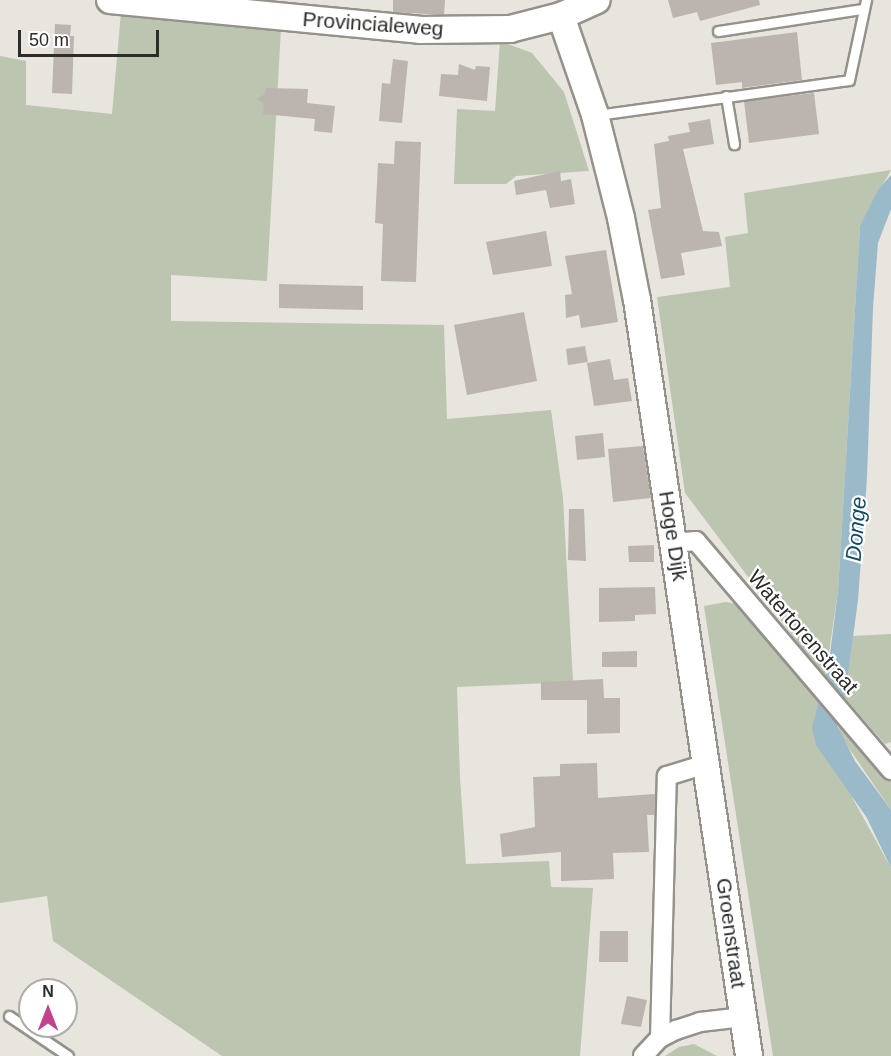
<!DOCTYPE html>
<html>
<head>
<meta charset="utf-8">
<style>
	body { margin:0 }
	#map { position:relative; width:891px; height:1056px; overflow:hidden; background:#e7e5dd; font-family:Helvetica,sans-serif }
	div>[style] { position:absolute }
	.green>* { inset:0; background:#bbc5b0 }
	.water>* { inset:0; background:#9abaca }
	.building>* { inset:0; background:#bcb4af }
	.roads { filter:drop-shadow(2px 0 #94928a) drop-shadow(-2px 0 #94928a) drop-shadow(0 2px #94928a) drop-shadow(0 -2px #94928a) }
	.lane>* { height:9px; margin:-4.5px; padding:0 4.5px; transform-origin:4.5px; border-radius:4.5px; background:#fff }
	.street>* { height:18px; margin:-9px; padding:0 9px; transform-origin:9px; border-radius:9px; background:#fff }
	.secondary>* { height:26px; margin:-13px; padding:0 13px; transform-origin:13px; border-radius:13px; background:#fff }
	span { translate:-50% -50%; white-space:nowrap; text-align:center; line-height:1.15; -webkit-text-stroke:4.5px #fff; paint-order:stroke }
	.street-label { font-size:21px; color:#2c2c29 }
	.water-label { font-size:22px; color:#0f4c65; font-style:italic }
	.north { position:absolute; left:18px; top:978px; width:60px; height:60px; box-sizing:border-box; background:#fff; border:2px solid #ababa9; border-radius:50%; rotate:0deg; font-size:16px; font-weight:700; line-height:24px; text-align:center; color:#2c2c29 }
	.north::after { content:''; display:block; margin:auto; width:21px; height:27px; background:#c2428d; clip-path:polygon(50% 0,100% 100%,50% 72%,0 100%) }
	.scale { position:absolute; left:18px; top:30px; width:141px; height:27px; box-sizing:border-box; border:3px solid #2c2c29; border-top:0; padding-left:8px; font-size:18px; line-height:21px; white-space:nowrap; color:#2c2c29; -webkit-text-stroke:4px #fff; paint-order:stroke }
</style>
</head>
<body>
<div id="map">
	<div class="green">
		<div style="clip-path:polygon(121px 12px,281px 28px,267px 281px,171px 275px,171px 321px,444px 325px,447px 419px,551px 410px,563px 498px,573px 682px,457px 687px,460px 778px,466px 864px,549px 861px,551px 887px,593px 888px,580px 1056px,222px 1056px,53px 941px,47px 896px,0 903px,0 56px,26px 61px,26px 105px,112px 114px)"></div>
		<div style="clip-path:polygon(500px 41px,532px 53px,564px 92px,589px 171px,516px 176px,506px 184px,454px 184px,457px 109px,495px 111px)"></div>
		<div style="clip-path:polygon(891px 170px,860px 226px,838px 591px,825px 679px,685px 493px,657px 297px,730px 287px,725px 237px,748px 233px,744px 193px)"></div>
		<div style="clip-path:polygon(726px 602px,741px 605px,799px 676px,809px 680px,822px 696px,853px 799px,891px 868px,891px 1056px,773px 1056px,704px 606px)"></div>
		<div style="clip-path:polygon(891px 634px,891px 742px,885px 744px,845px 698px,853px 636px)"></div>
		<div style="clip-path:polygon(837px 714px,891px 782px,891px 810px,840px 735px)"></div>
		<div style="clip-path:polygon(694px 1044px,717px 1056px,665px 1056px,679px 1047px)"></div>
	</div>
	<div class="water">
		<div style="clip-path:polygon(891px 175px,891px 209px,878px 243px,873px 308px,867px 478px,858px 600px,845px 698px,837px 725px,855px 761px,891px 810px,891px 868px,867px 818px,816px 745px,812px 728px,829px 662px,838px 591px,860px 226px,878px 190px)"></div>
	</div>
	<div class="building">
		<div style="clip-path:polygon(393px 0,445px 0,444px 15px,393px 12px)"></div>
		<div style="clip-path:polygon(668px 0,759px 0,760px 5px,700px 21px,697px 12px,673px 18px)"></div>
		<div style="clip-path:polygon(55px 24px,71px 25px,70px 36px,74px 36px,72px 94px,52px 93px)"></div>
		<div style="clip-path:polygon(797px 32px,802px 80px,742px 88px,742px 82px,716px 85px,711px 43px)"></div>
		<div style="clip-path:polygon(393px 59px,408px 61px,402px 123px,379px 121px,382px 83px,390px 84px)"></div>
		<div style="clip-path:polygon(459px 64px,475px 70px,476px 66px,490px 67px,487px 101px,439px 96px,441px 74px,458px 75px)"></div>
		<div style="clip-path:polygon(266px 88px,308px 89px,307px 103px,335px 106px,332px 133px,314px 131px,315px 119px,263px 114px,264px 104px,257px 99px,265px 94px)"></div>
		<div style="clip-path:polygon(814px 93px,819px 134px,749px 143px,744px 101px)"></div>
		<div style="clip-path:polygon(710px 119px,714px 144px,683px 149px,703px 231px,719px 232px,722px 246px,681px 253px,685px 275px,661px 279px,648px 210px,661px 208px,654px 144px,669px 141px,668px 136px,690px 132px,688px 123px)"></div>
		<div style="clip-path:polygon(395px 141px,421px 142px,416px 282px,381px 281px,383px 224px,375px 223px,378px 163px,394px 164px)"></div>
		<div style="clip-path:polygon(560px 171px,561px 181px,571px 179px,575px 204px,550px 208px,546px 190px,516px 195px,514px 181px)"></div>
		<div style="clip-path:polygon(546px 231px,552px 266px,493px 275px,486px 242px)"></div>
		<div style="clip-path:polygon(606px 250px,618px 322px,581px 328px,579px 315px,566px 318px,565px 295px,572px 294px,565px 256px)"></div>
		<div style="clip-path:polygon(279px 284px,363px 286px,363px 310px,279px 308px)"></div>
		<div style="clip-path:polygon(524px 312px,537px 381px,467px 395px,454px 325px)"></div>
		<div style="clip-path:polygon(585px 346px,588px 362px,568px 365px,566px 349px)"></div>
		<div style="clip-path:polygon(610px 359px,614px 380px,628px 378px,632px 401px,594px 406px,587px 363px)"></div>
		<div style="clip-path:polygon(603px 433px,605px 457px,577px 460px,575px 436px)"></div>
		<div style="clip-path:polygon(643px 446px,651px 498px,613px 502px,608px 449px)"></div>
		<div style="clip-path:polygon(569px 509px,584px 509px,586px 561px,568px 560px)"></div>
		<div style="clip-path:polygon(654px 545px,654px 562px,629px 562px,628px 546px)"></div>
		<div style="clip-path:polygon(655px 587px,656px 614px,635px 615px,635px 621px,599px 622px,599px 588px)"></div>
		<div style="clip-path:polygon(637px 651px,637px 667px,602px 667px,602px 652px)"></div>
		<div style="clip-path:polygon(603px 679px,604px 698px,620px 698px,620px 733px,587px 734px,587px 700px,541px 700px,541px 682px)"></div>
		<div style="clip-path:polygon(597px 763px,598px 798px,655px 794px,655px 815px,647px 815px,649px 852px,613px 853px,614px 879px,561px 881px,561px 852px,502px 857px,500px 834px,535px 827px,533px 777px,560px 776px,560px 764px)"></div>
		<div style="clip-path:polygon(600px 931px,628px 931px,628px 962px,599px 962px)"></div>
		<div style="clip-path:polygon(627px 996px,647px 1000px,641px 1027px,621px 1024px)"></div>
	</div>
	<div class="roads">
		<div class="lane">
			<div style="left:718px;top:31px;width:145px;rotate:-8.7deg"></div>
			<div style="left:726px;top:96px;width:49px;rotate:80.5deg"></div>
			<div style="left:597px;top:115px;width:254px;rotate:-7.9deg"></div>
			<div style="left:849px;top:80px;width:82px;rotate:-78deg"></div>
			<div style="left:9px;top:1016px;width:71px;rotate:34.1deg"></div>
		</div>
		<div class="street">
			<div style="left:674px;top:543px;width:22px;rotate:-5deg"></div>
			<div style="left:696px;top:541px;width:301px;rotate:49.6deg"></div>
			<div style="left:660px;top:1038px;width:262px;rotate:-88.5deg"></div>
			<div style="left:667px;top:776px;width:41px;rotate:-17.1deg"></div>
			<div style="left:643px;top:1056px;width:25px;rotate:-47deg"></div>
			<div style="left:660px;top:1038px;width:18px;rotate:-27deg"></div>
			<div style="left:676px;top:1030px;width:25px;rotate:-18deg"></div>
			<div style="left:700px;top:1022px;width:44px;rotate:-6.5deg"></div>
		</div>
		<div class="secondary">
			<div style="left:110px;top:0;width:311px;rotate:5.5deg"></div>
			<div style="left:420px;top:30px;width:90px;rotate:-0.6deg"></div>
			<div style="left:510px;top:29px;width:53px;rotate:-14.3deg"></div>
			<div style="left:561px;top:16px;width:39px;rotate:-24deg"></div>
			<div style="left:561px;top:16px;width:105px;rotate:71deg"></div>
			<div style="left:595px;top:115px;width:106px;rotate:75.8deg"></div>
			<div style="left:621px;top:218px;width:84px;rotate:79deg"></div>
			<div style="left:637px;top:300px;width:764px;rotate:81.57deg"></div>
		</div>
	</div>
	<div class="street-label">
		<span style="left:373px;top:24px;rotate:4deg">Provincialeweg</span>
		<span style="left:673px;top:536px;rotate:81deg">Hoge Dijk</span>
		<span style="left:803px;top:632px;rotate:49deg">Watertorenstraat</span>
		<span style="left:731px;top:933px;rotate:82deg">Groenstraat</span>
	</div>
	<div class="water-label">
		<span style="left:856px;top:529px;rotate:-85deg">Donge</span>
	</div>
	<div class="north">N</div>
	<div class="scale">50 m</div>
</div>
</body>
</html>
